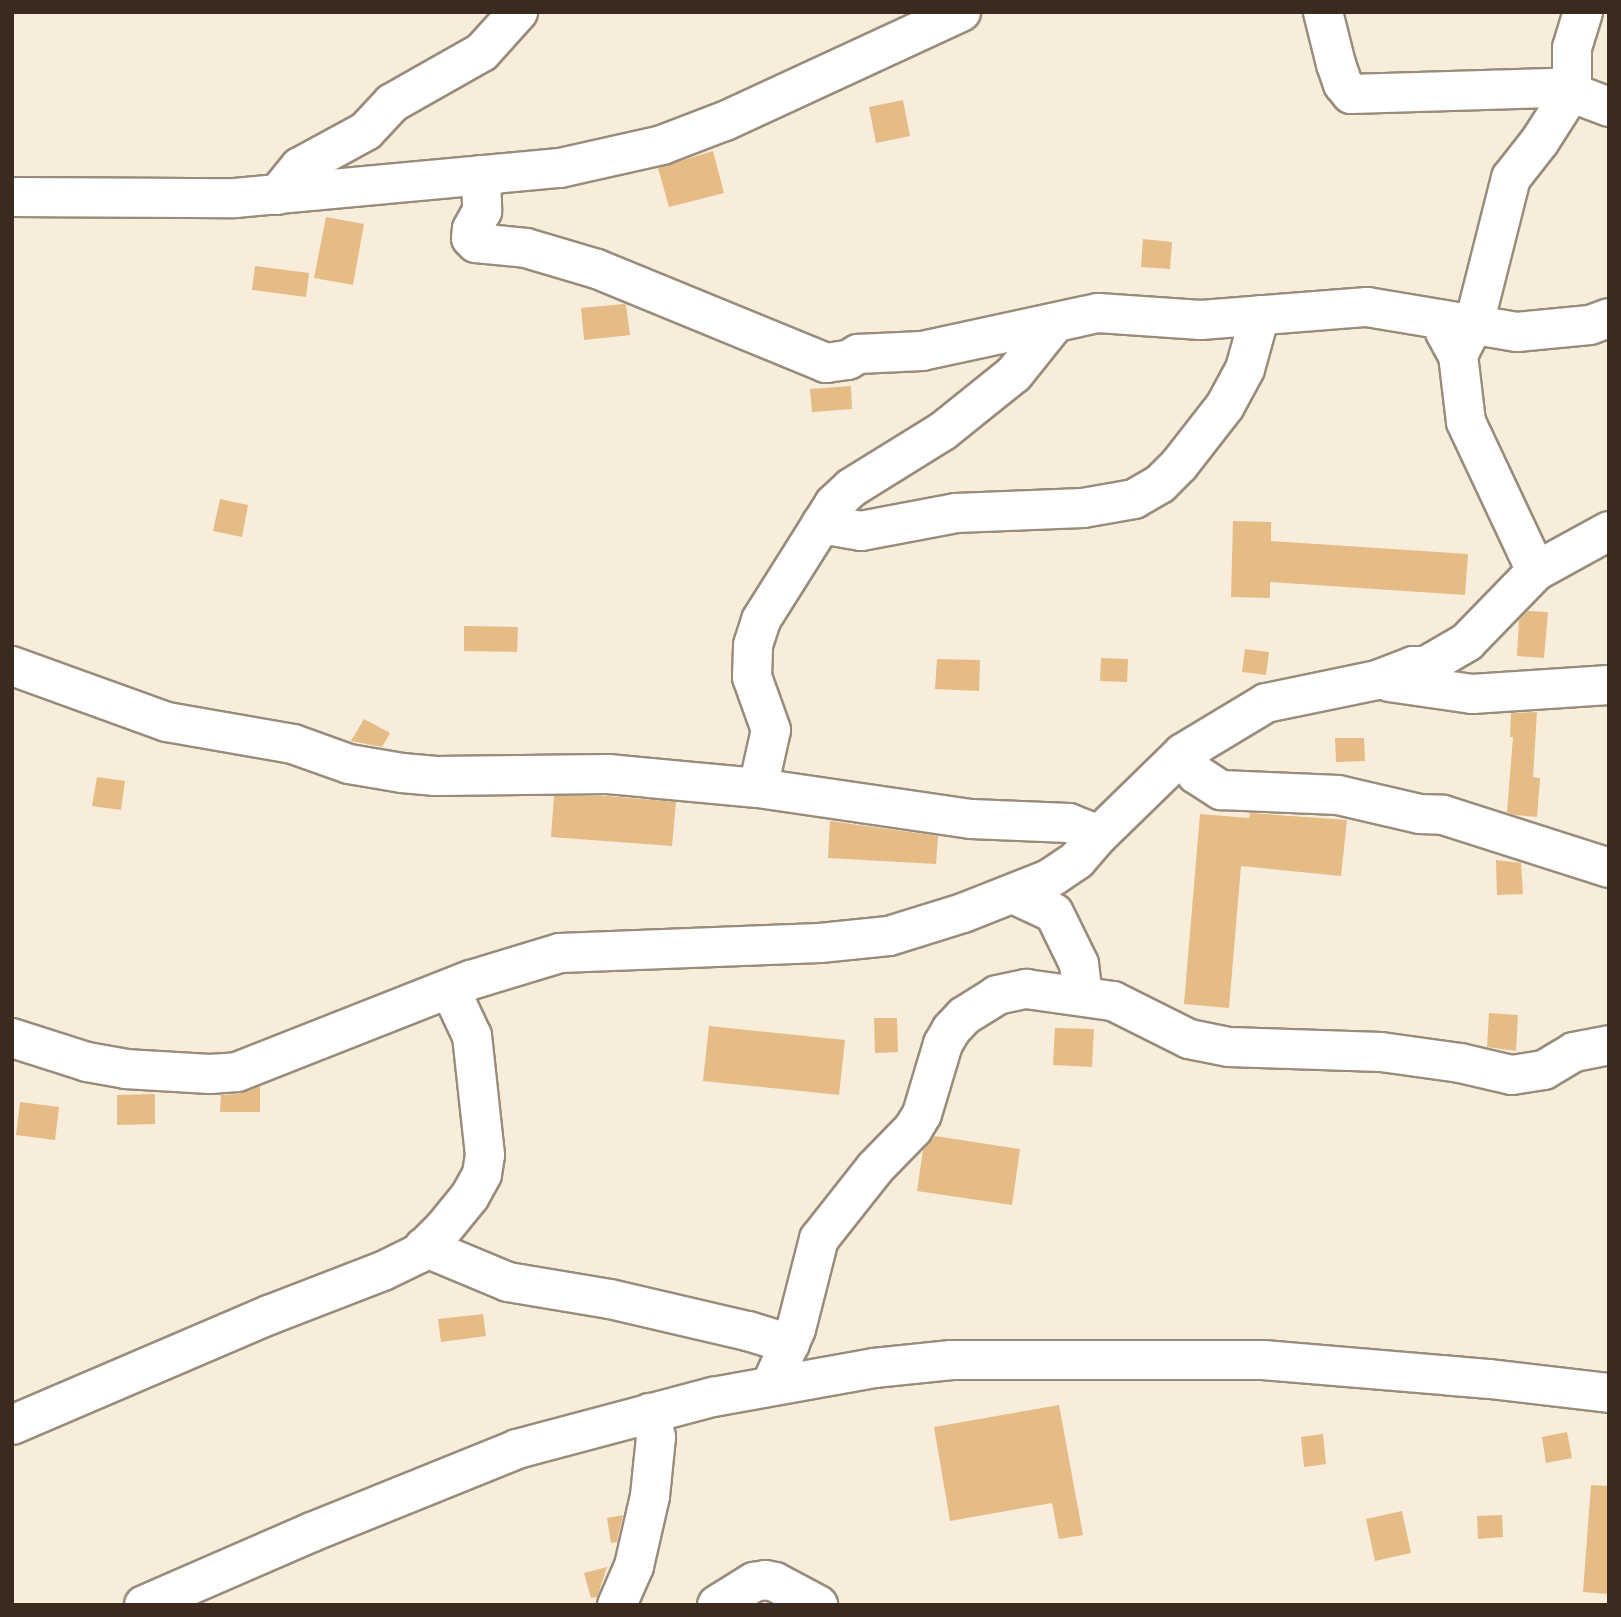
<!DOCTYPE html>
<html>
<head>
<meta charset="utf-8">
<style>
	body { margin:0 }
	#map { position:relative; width:1621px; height:1617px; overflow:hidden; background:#f8eddb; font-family:"Libre Caslon Text",serif }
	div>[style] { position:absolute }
	.building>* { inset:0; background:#e5bb86 }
	.roads { filter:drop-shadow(2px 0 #9a8c7c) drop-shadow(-2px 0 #9a8c7c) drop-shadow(0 2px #9a8c7c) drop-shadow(0 -2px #9a8c7c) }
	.minor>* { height:38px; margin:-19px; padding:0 19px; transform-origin:19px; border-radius:19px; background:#fff }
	span { translate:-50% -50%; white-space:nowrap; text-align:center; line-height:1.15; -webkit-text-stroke:7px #fdfcf7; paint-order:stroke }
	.frame { position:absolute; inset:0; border:14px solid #3b2a1e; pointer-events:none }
</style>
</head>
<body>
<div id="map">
	<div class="building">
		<div style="clip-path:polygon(903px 100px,910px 136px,876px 143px,869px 107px)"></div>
		<div style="clip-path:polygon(713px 151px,724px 193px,669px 207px,658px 168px)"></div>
		<div style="clip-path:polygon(326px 217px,364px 224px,353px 285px,314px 278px)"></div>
		<div style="clip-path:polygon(1143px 239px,1172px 242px,1170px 269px,1141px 267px)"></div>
		<div style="clip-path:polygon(255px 266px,309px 273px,306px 297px,252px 290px)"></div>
		<div style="clip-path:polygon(624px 304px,626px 305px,630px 335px,584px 340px,581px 308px)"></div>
		<div style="clip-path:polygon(851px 386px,852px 409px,812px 412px,810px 389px)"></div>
		<div style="clip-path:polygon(220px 499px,248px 505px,242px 537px,213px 531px)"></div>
		<div style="clip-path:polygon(1233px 521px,1271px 522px,1271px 541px,1468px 554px,1465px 595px,1270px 582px,1270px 598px,1231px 597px)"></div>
		<div style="clip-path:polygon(1528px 611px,1548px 612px,1544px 658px,1517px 656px,1519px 620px)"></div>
		<div style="clip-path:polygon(464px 626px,518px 627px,517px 652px,464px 651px)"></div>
		<div style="clip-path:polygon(1245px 649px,1269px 652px,1266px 675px,1242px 672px)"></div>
		<div style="clip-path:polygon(1101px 658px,1128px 659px,1127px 682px,1100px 681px)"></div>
		<div style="clip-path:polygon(937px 659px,980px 660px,979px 691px,935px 689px)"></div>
		<div style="clip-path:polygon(1537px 712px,1533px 777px,1540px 778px,1537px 817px,1515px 815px,1507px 812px,1513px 737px,1510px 737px,1511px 713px)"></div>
		<div style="clip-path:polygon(364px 719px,390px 733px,382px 747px,351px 741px)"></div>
		<div style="clip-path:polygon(1335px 738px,1364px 738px,1365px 761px,1336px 762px)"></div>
		<div style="clip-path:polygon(97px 777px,125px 781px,121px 810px,92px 806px)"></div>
		<div style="clip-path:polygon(554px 796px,607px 796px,676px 802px,672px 846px,551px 837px)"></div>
		<div style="clip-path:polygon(1250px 813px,1347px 820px,1341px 876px,1241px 866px,1229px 1008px,1184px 1004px,1200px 814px,1249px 818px)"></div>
		<div style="clip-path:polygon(830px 821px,938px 836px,936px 864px,828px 858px)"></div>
		<div style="clip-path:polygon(1496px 860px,1521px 863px,1523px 894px,1497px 895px)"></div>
		<div style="clip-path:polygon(1489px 1013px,1518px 1015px,1516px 1051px,1487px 1047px)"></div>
		<div style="clip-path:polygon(874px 1018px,897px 1018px,898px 1052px,875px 1053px)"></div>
		<div style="clip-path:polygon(709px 1026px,845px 1040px,839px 1095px,703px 1081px)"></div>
		<div style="clip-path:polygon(1055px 1028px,1094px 1029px,1092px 1067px,1053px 1065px)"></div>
		<div style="clip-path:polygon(260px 1086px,260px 1112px,220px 1112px,221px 1095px,239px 1094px)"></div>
		<div style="clip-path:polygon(155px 1094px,155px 1124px,117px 1125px,117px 1095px)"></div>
		<div style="clip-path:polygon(20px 1102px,59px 1107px,55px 1140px,16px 1135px)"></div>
		<div style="clip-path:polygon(935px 1136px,1020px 1149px,1012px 1205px,917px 1191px,923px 1150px)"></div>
		<div style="clip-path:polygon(483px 1314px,486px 1336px,441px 1342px,438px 1319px)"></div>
		<div style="clip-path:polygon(1059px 1405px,1083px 1535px,1059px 1539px,1052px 1503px,950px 1521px,934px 1427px)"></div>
		<div style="clip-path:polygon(1567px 1432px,1572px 1458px,1546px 1463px,1542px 1437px)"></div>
		<div style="clip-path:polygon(1323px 1434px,1326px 1464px,1304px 1467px,1301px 1437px)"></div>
		<div style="clip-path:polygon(1591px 1485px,1609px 1486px,1609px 1594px,1583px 1592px)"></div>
		<div style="clip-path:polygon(1402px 1511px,1411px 1553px,1375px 1561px,1366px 1519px)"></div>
		<div style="clip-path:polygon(623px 1515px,617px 1542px,611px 1543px,607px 1518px)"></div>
		<div style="clip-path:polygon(1502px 1515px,1503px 1537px,1478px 1539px,1477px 1516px)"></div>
		<div style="clip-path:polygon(607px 1567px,597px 1597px,591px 1598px,584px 1573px)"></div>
	</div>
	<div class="roads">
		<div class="minor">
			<div style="left:1323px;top:12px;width:54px;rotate:76deg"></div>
			<div style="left:1336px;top:64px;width:21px;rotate:71deg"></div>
			<div style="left:1343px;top:84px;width:13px;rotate:51deg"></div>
			<div style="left:1351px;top:94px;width:208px;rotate:-1.7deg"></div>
			<div style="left:1559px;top:88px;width:53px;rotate:20.8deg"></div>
			<div style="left:481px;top:175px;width:36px;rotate:88deg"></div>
			<div style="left:482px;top:211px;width:21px;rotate:119deg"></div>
			<div style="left:472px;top:229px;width:9px;rotate:96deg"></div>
			<div style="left:471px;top:238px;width:7px;rotate:45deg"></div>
			<div style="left:476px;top:243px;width:50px;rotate:5.7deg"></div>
			<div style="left:526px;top:248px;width:74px;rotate:16.5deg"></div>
			<div style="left:597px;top:269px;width:248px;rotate:22.3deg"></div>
			<div style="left:826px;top:363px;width:22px;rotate:-8deg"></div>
			<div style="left:848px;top:360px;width:12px;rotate:-31deg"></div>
			<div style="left:858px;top:354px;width:64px;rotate:-2.7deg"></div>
			<div style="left:922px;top:351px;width:180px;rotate:-12.2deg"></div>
			<div style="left:1098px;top:313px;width:103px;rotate:3.9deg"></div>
			<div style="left:1201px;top:320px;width:167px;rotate:-4.5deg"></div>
			<div style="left:1367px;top:307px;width:152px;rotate:9.5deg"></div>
			<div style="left:1517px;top:332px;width:73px;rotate:-5.5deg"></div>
			<div style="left:1590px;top:325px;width:20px;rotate:-20deg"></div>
			<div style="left:277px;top:195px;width:36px;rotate:-51deg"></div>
			<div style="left:300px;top:167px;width:75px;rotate:-28.6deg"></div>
			<div style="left:366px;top:131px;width:38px;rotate:-47deg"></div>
			<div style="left:392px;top:103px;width:103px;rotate:-29.5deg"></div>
			<div style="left:482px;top:52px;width:54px;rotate:-48deg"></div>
			<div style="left:12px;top:197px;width:223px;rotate:0.3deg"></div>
			<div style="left:235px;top:198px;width:326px;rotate:-5.3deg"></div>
			<div style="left:560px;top:168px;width:105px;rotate:-12.7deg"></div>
			<div style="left:662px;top:145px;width:67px;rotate:-20.9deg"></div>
			<div style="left:725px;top:121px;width:260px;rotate:-24.8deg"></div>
			<div style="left:1445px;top:332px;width:26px;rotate:61deg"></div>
			<div style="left:1458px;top:355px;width:67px;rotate:83.2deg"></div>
			<div style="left:1466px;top:422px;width:165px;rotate:64.8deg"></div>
			<div style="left:1458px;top:355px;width:35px;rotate:-63deg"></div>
			<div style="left:1474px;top:324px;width:151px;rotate:-75.8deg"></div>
			<div style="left:1511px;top:178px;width:47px;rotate:-51.9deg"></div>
			<div style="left:1540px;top:141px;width:59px;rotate:-57.4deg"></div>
			<div style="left:1572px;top:91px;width:43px;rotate:-90deg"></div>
			<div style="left:1572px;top:48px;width:38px;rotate:-73deg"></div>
			<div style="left:821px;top:524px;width:41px;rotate:9.9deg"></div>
			<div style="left:861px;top:531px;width:97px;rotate:-10.7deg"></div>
			<div style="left:956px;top:513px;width:127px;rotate:-2.3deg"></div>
			<div style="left:1083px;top:508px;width:52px;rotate:-10deg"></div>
			<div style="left:1134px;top:499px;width:30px;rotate:-30deg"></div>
			<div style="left:1160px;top:484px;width:27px;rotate:-45deg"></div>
			<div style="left:1179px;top:465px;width:75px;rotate:-52.1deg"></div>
			<div style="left:1225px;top:406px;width:42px;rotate:-61.6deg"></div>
			<div style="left:1245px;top:369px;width:56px;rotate:-74.5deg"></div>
			<div style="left:12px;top:666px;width:165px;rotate:19.9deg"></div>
			<div style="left:167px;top:722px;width:128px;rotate:9.9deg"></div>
			<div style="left:293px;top:744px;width:59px;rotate:19.7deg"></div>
			<div style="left:349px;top:764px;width:54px;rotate:9.6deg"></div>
			<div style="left:402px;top:773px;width:34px;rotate:5deg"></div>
			<div style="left:436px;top:776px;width:172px;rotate:-0.7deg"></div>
			<div style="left:608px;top:774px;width:42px;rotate:5.4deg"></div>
			<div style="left:650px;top:778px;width:108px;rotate:5.3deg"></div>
			<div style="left:758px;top:788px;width:215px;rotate:8.3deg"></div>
			<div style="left:971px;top:819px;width:98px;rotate:2.3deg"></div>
			<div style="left:1069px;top:823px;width:32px;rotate:22deg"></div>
			<div style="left:1099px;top:835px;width:117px;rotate:-44.3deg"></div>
			<div style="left:1183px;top:753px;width:97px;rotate:-31.1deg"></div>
			<div style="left:1266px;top:703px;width:113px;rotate:-11.7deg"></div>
			<div style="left:1377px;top:680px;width:39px;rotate:-21deg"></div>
			<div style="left:1413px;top:666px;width:13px"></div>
			<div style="left:1426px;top:666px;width:48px;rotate:-30.3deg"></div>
			<div style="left:1467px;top:642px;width:99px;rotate:-45.8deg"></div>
			<div style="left:1536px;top:571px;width:83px;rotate:-28.7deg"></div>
			<div style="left:1389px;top:682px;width:84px;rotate:8.2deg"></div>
			<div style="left:1472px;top:694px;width:137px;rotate:-3.8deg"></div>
			<div style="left:1183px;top:753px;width:25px;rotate:58deg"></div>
			<div style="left:1196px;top:774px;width:30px;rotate:33deg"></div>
			<div style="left:1221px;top:790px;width:117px;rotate:2.4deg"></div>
			<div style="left:1338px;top:795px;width:84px;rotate:13deg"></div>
			<div style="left:1420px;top:814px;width:23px;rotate:2deg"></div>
			<div style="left:1443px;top:815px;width:174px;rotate:17.7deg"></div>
			<div style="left:758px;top:788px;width:59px;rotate:-77.4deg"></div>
			<div style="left:771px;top:730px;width:56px;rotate:-109.7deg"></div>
			<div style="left:752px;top:677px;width:32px;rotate:-88deg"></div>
			<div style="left:753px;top:645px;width:26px;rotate:-72deg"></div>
			<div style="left:761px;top:620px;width:137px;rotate:-57.8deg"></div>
			<div style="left:834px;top:504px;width:23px;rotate:-43deg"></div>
			<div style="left:851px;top:488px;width:108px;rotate:-31.8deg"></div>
			<div style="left:943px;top:431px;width:91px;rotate:-38.8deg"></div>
			<div style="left:1014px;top:374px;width:64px;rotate:-51.3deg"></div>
			<div style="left:1013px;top:894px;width:45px;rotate:24.9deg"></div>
			<div style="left:1054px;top:913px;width:57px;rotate:63.9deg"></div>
			<div style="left:1079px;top:964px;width:32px;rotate:83deg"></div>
			<div style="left:12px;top:1038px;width:79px;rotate:17.7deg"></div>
			<div style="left:87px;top:1062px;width:39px;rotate:10deg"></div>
			<div style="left:125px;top:1069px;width:85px;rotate:3.4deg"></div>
			<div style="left:210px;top:1074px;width:27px;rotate:-4deg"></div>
			<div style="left:237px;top:1072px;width:251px;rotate:-21.5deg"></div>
			<div style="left:471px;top:980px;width:93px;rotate:-16.9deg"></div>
			<div style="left:560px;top:953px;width:260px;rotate:-2.2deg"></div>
			<div style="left:820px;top:943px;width:69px;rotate:-5.8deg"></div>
			<div style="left:889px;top:936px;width:77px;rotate:-17.3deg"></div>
			<div style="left:963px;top:913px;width:92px;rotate:-21.6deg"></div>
			<div style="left:1049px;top:879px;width:34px;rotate:-34deg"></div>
			<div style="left:1077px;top:860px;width:33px;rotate:-49deg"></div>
			<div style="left:424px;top:1247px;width:91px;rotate:22.6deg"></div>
			<div style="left:508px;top:1282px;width:103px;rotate:9.5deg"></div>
			<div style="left:610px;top:1299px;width:142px;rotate:13.1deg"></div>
			<div style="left:748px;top:1331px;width:44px;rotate:17.2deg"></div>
			<div style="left:771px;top:1385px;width:61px;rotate:-65.9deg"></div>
			<div style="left:796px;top:1329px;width:93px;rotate:-75.7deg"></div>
			<div style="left:819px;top:1239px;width:90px;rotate:-51.7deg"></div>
			<div style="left:875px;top:1168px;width:54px;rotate:-45.7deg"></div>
			<div style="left:913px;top:1129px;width:17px;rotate:-59deg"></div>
			<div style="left:922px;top:1114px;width:73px;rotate:-73.3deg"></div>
			<div style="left:943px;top:1044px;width:16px;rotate:-60deg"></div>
			<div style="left:951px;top:1030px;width:19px;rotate:-47deg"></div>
			<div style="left:964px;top:1016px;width:39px;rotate:-32deg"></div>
			<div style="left:997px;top:995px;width:30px;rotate:-12deg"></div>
			<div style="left:1026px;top:989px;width:88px;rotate:7.9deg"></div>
			<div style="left:1113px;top:1001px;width:85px;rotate:26.6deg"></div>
			<div style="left:1189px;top:1039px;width:41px;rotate:11.3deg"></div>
			<div style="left:1229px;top:1047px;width:152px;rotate:1.9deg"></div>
			<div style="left:1381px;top:1052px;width:80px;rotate:7.9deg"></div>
			<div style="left:1460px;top:1063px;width:53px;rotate:13deg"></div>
			<div style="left:1512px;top:1075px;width:32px;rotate:-9deg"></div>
			<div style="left:1544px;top:1070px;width:35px;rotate:-31deg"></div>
			<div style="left:1574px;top:1052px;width:36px;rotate:-11deg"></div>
			<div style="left:12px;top:1425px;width:280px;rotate:-23.2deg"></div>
			<div style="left:269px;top:1315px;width:122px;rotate:-21.1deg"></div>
			<div style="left:383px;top:1271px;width:39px;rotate:-26deg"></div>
			<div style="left:418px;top:1254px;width:37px;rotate:-45deg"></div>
			<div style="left:444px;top:1228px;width:41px;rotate:-50.9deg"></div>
			<div style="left:470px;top:1196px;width:25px;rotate:-61deg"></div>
			<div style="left:482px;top:1174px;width:19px;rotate:-81deg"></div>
			<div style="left:485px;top:1155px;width:120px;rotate:-96.2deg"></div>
			<div style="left:472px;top:1036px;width:52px;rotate:-115.1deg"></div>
			<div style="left:144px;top:1605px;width:183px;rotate:-23.5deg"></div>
			<div style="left:312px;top:1532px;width:221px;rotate:-22deg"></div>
			<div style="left:517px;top:1449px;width:203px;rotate:-14.9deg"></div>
			<div style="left:713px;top:1397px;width:164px;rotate:-10.2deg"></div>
			<div style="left:874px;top:1368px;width:78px;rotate:-5.9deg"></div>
			<div style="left:952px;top:1360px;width:311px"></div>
			<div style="left:1263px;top:1360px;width:228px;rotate:4.8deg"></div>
			<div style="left:1490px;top:1379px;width:120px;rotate:6.7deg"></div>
			<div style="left:617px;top:1605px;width:43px;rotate:-66.4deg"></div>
			<div style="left:634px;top:1566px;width:72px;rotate:-77.1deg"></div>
			<div style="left:650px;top:1496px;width:59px;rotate:-84.2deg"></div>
			<div style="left:656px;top:1437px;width:25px;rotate:-104deg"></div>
			<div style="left:717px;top:1605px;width:44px;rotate:-31.9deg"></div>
			<div style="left:754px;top:1582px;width:11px;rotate:-10deg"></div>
			<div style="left:765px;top:1580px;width:10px;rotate:11deg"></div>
			<div style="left:775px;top:1582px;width:49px;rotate:28.1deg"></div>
		</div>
	</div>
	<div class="frame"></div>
</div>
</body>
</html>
